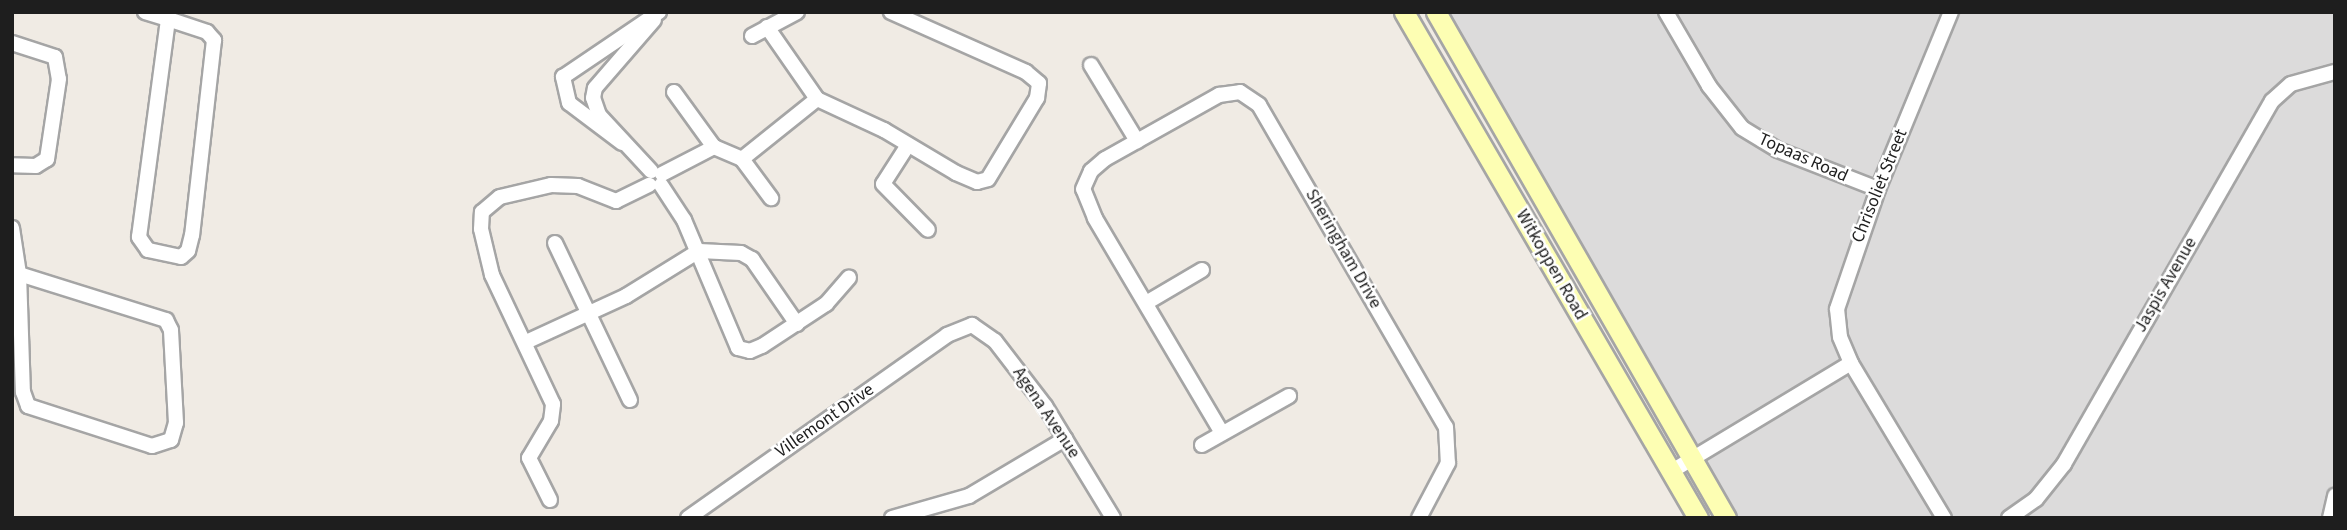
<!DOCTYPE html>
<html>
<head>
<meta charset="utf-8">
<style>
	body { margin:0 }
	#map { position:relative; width:2347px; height:530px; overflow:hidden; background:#f0ebe4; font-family:"Source Sans 3",sans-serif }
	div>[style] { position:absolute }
	.residential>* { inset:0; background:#dcdbdb }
	.roads { filter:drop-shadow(2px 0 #a5a5a5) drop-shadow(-2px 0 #a5a5a5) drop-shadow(0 2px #a5a5a5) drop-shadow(0 -2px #a5a5a5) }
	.street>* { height:14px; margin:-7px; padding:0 7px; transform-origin:7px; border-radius:7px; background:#fff }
	.secondary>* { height:19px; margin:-9.5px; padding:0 9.5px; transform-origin:9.5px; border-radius:9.5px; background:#fdfeb3 }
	span { translate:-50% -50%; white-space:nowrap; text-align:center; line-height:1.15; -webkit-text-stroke:5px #fff; paint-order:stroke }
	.street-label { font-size:18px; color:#1e1e1e }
	.frame { position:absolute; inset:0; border:14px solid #1e1e1e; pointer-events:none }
</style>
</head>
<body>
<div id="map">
	<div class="residential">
		<div style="clip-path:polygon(1432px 12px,2335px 12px,2335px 518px,1722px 518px)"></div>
	</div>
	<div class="roads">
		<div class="street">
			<div style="left:145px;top:12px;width:24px;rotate:17deg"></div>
			<div style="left:168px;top:19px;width:41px;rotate:18.4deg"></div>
			<div style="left:207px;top:32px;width:11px;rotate:49deg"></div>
			<div style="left:214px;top:40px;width:196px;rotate:96.4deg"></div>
			<div style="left:192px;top:235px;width:16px;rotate:104deg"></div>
			<div style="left:188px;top:251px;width:9px;rotate:139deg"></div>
			<div style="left:181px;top:257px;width:34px;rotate:-168deg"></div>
			<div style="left:148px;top:250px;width:16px;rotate:-125deg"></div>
			<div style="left:139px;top:237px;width:220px;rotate:-82.4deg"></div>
			<div style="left:1666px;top:12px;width:86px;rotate:59.8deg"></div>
			<div style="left:1709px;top:86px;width:53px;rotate:51.8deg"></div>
			<div style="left:1742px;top:128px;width:42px;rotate:31.4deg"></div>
			<div style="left:1778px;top:150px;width:107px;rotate:21.3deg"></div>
			<div style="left:767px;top:27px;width:88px;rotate:55.2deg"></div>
			<div style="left:817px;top:99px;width:74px;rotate:24.8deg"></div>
			<div style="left:884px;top:130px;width:84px;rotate:30.8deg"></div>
			<div style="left:956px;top:173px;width:23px;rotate:23deg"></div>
			<div style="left:977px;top:182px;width:11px;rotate:-15deg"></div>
			<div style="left:988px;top:179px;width:95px;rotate:-58.8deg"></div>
			<div style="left:1037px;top:98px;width:15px;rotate:-82deg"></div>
			<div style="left:1039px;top:83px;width:17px;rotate:-140deg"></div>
			<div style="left:1026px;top:72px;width:148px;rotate:-156deg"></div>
			<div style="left:752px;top:36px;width:51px;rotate:-28.1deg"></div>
			<div style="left:12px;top:43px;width:45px;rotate:18deg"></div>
			<div style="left:55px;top:57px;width:22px;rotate:80deg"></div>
			<div style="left:59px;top:79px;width:81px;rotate:98.5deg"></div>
			<div style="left:47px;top:159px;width:13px;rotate:148deg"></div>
			<div style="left:36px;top:166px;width:24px;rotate:-178deg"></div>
			<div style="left:1091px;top:65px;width:89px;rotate:58.8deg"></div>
			<div style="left:674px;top:92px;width:68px;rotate:54deg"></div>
			<div style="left:714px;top:147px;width:30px;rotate:23deg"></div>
			<div style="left:742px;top:159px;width:49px;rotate:53.4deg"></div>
			<div style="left:622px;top:143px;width:66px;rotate:-143deg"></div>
			<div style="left:569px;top:103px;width:27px;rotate:-103deg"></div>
			<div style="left:563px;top:77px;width:116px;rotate:-34.1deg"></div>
			<div style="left:908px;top:145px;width:46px;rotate:122.7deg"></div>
			<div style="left:883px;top:184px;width:64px;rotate:45.6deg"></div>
			<div style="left:742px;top:159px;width:96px;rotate:-38.7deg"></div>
			<div style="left:651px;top:171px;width:76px;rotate:-132.9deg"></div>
			<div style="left:599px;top:115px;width:18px;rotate:-109deg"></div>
			<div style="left:593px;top:98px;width:10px;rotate:-79deg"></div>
			<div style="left:595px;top:88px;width:90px;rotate:-49.1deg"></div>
			<div style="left:662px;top:174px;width:59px;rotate:-27.4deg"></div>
			<div style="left:661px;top:185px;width:42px;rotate:56.7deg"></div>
			<div style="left:684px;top:220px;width:139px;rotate:67.1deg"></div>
			<div style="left:738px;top:348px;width:12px;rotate:14deg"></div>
			<div style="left:750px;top:351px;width:13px;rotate:-23deg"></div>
			<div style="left:762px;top:346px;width:77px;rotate:-33.3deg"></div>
			<div style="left:826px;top:304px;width:35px;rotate:-49deg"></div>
			<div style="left:12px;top:228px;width:47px;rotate:81.3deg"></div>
			<div style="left:19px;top:274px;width:118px;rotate:88.1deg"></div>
			<div style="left:23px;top:392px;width:15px;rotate:70deg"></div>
			<div style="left:28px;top:406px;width:130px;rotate:17.9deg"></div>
			<div style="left:152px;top:446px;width:20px;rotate:-18deg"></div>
			<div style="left:171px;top:440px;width:18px;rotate:-74deg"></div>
			<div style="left:176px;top:423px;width:93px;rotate:-93.1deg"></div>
			<div style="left:171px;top:330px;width:11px;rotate:-117deg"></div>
			<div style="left:166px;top:320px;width:154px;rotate:-162.6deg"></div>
			<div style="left:555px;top:243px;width:174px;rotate:64.5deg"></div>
			<div style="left:1146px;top:303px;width:65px;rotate:-30.5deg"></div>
			<div style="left:526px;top:342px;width:110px;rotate:-24.7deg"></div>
			<div style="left:626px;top:296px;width:86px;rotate:-31.7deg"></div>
			<div style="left:699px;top:251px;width:42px;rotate:2.7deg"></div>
			<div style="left:741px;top:253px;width:13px;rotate:29deg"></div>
			<div style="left:752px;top:259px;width:79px;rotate:55.3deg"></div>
			<div style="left:1222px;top:433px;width:250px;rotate:-120.6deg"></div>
			<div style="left:1095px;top:218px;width:31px;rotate:-112deg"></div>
			<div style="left:1083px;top:189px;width:20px;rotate:-66deg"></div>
			<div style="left:1091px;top:171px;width:18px;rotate:-41deg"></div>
			<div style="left:1105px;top:159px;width:131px;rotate:-29.3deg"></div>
			<div style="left:1219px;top:95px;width:21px;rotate:-8deg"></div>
			<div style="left:1240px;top:92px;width:23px;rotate:34deg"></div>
			<div style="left:1259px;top:105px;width:372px;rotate:59.9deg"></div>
			<div style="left:1446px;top:427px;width:36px;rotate:87deg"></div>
			<div style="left:1448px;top:463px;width:62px;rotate:117.8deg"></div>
			<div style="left:1202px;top:445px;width:100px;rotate:-29.4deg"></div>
			<div style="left:1672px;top:471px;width:209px;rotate:-31.1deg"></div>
			<div style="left:550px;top:500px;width:47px;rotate:-116.6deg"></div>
			<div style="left:529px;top:458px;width:43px;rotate:-59.3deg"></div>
			<div style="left:551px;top:421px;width:17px;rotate:-83deg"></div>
			<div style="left:553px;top:404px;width:143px;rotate:-115.3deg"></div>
			<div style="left:492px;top:275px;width:47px;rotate:-103.4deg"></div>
			<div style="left:481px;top:229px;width:17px;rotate:-87deg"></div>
			<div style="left:482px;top:212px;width:23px;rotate:-40deg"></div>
			<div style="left:500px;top:197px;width:52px;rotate:-13.2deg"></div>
			<div style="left:551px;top:185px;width:27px;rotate:2deg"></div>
			<div style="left:578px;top:186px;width:41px;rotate:21.5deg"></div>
			<div style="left:616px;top:201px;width:37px;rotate:-26deg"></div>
			<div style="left:688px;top:518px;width:317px;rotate:-35.2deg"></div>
			<div style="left:947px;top:335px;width:27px;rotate:-22deg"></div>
			<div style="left:972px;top:325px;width:28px;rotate:35deg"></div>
			<div style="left:995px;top:341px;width:82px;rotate:52.4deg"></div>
			<div style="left:1045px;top:406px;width:131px;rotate:58.7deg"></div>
			<div style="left:892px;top:518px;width:80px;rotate:-15.9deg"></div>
			<div style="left:969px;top:496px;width:112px;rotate:-30.7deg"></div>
			<div style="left:1944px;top:518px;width:181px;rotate:-121deg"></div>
			<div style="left:1851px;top:363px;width:28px;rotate:-113deg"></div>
			<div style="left:1840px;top:337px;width:28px;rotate:-96deg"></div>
			<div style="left:1837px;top:309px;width:127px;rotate:-71.1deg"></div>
			<div style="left:1878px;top:189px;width:191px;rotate:-67.6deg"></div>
			<div style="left:2009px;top:518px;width:33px;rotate:-35deg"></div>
			<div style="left:2036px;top:499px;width:45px;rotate:-51.3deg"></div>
			<div style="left:2064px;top:464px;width:418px;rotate:-60.2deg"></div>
			<div style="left:2272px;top:101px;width:25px;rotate:-42deg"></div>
			<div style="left:2291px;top:84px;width:46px;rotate:-15.3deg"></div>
			<div style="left:2330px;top:518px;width:23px;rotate:-77deg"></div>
		</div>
		<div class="secondary">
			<div style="left:1404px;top:12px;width:585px;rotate:59.84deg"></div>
			<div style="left:1436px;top:12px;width:583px;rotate:60.18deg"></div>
		</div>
	</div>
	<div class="street-label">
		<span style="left:1803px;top:158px;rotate:24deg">Topaas Road</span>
		<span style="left:1880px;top:186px;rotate:-68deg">Chrisoliet Street</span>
		<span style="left:1343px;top:249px;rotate:60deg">Sheringham Drive</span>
		<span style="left:1551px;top:265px;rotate:60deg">Witkoppen Road</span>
		<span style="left:2166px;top:285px;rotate:-60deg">Jaspis Avenue</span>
		<span style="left:1046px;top:413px;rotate:56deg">Agena Avenue</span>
		<span style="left:825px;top:421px;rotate:-35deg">Villemont Drive</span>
	</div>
	<div class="frame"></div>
</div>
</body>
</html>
